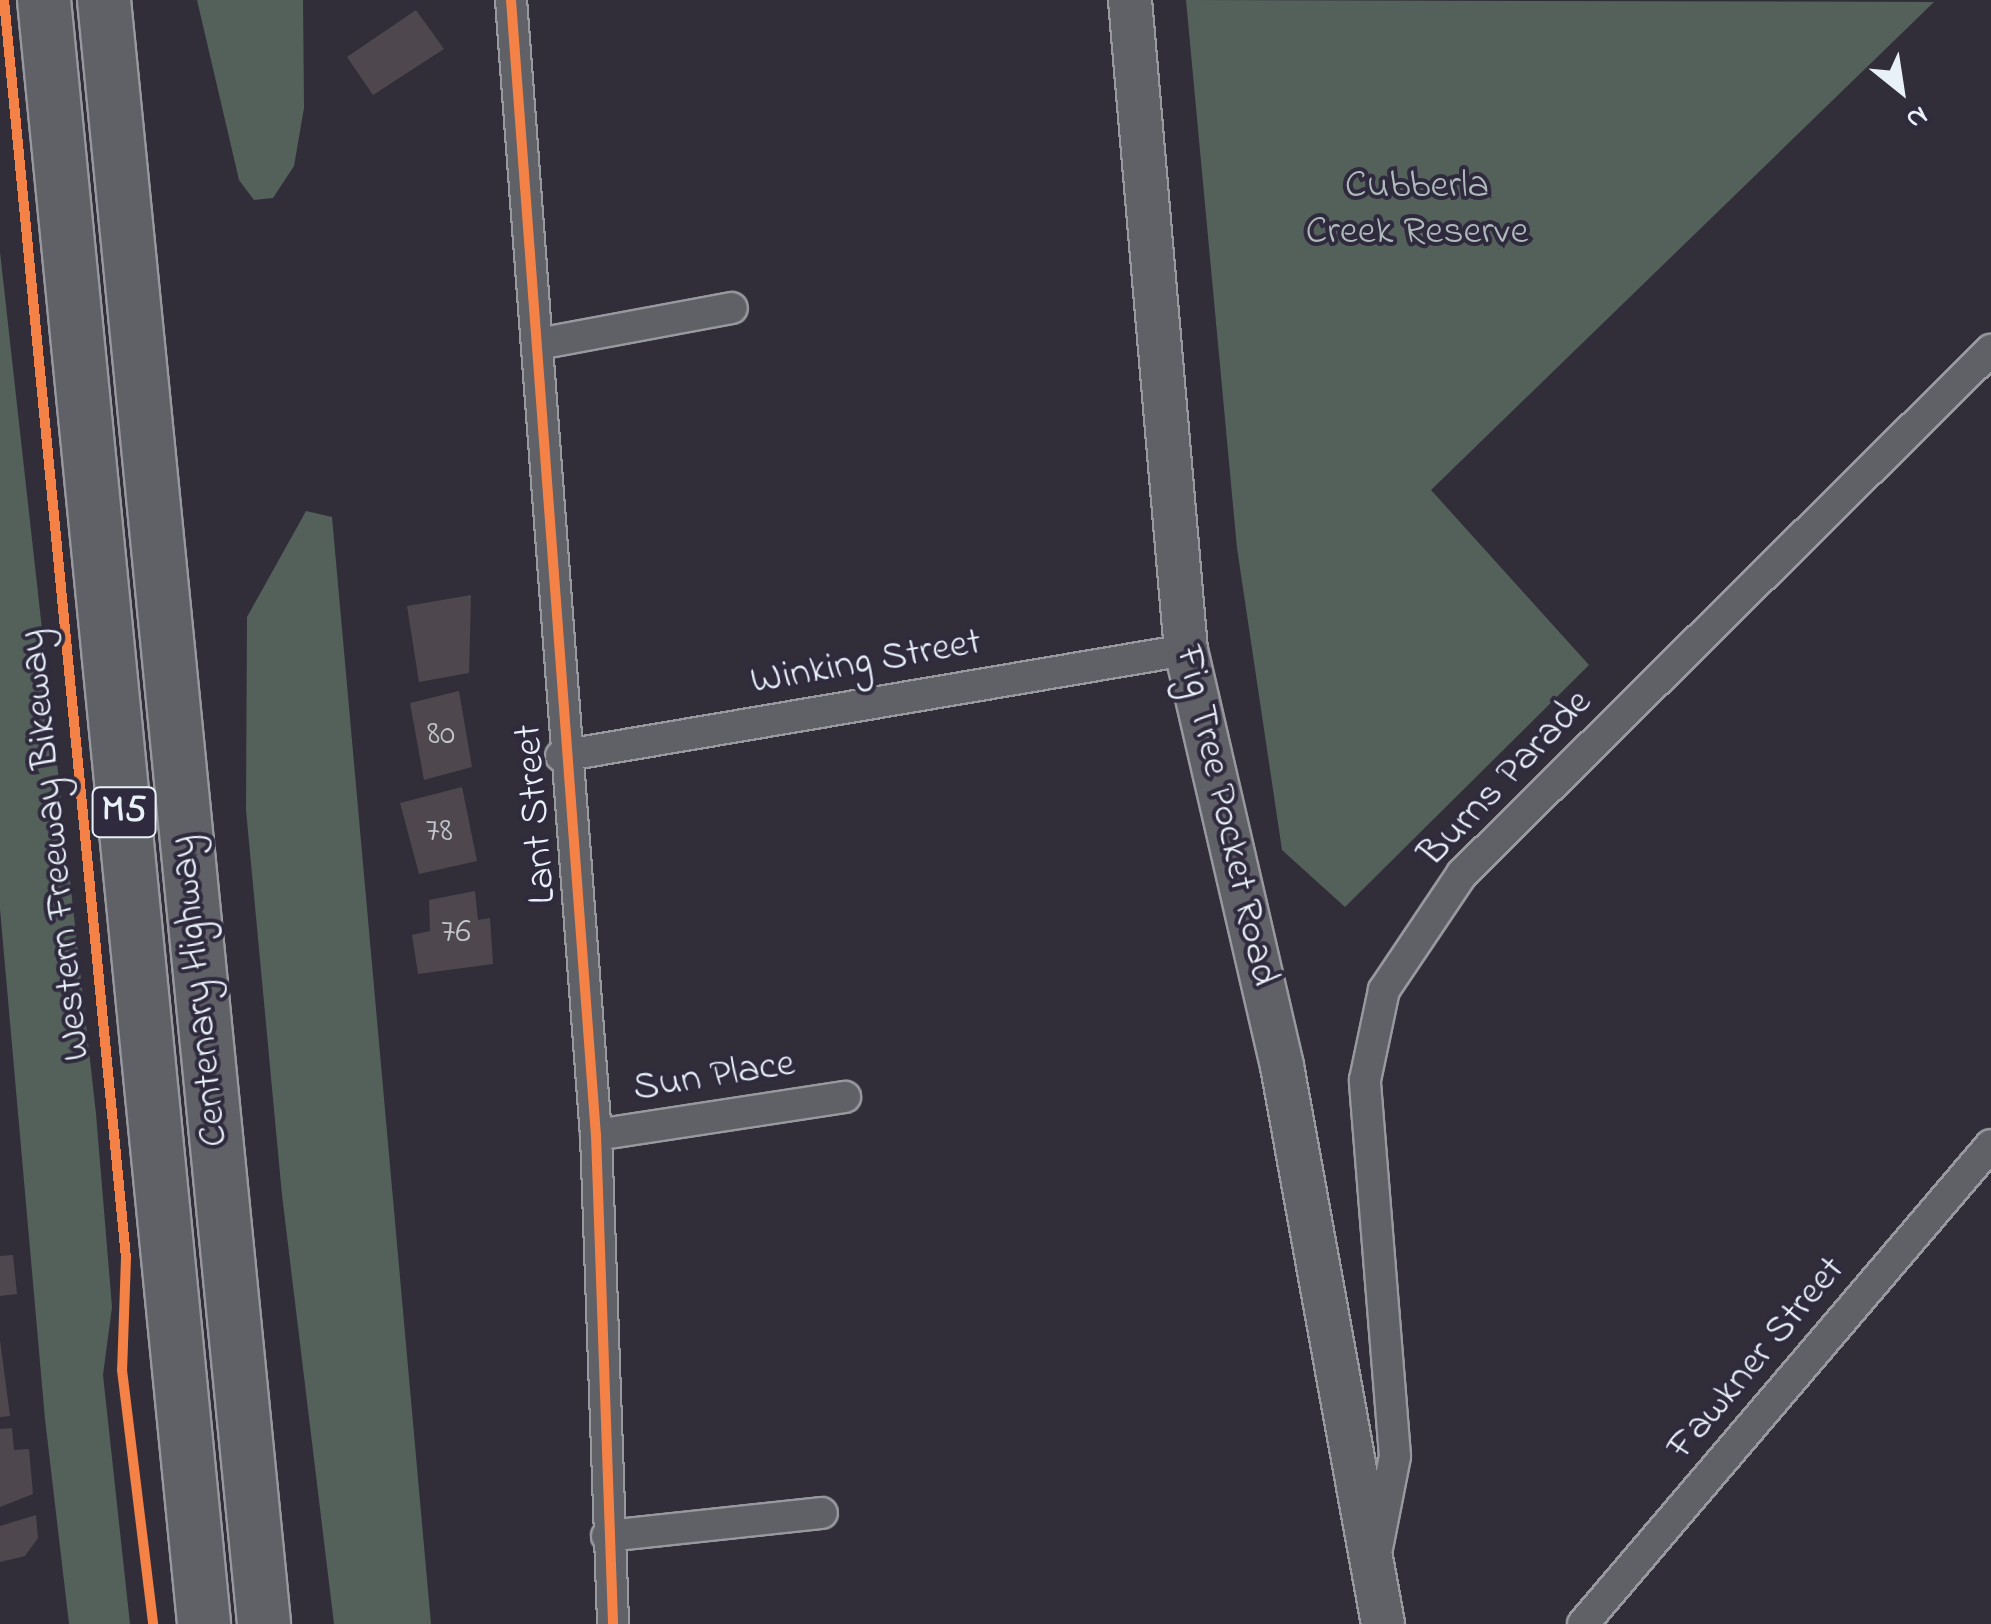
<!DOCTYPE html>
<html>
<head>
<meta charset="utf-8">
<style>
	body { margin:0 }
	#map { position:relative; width:1991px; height:1624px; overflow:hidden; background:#312e39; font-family:"Indie Flower",sans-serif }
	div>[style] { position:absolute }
	.green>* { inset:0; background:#54615b }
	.building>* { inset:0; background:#4e484e }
	.roads { filter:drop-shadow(2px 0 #98999f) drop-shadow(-2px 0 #98999f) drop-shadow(0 2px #98999f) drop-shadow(0 -2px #98999f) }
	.minor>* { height:30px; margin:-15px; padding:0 15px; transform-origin:15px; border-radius:15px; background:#606067 }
	.secondary>* { height:42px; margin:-21px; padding:0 21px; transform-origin:21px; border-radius:21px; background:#606067 }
	.motorway>* { height:52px; margin:-26px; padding:0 26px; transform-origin:26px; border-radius:26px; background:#606067 }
	.cycleway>* { height:10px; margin:-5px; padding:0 5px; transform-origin:5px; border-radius:5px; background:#f48246 }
	span { translate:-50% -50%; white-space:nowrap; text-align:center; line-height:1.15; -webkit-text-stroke:8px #2f2a3d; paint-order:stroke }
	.number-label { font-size:35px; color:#c2c7ce }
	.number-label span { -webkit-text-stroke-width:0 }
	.shield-label span { padding:2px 8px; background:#2f2a3d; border:2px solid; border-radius:8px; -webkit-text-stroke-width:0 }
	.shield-label { font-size:38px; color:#e8f1f8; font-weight:700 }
	.park-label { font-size:40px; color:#afbbbb }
	.street-label { font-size:40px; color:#e8f1f8 }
	.north { position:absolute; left:1851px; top:40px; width:100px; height:100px; -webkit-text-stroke:8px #2f2a3d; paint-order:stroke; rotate:150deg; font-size:28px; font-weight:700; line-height:40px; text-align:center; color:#e8f1f8 }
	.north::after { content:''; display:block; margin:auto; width:35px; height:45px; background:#e8f1f8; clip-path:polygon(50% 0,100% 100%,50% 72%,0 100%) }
</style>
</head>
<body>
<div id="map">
	<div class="green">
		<div style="clip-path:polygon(197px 0,303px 0,304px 108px,294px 166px,273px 198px,254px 200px,239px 180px)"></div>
		<div style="clip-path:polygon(1186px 0,1934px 2px,1431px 490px,1589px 665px,1345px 907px,1282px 850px,1237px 548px)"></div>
		<div style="clip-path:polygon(0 252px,96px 1114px,112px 1307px,103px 1375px,130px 1624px,69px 1624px,45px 1419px,0 909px)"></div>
		<div style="clip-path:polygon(306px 511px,332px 517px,431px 1624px,334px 1624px,282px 1195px,246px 810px,247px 617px)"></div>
	</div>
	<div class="building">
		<div style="clip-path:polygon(416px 10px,444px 49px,373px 95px,347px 57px)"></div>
		<div style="clip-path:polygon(471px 595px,469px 673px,419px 682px,407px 606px)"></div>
		<div style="clip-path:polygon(459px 691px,472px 767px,424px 780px,410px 703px)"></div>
		<div style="clip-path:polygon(462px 787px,477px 861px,419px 874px,400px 803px)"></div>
		<div style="clip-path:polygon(475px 891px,478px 920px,490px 918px,493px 964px,418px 974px,412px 935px,430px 931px,429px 900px)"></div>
		<div style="clip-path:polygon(13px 1255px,17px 1294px,0 1296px,0 1256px)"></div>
		<div style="clip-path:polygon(0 1340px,10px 1416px,0 1417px)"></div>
		<div style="clip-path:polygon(12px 1428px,14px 1450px,29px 1449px,33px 1494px,0 1507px,0 1429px)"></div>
		<div style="clip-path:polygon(36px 1515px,38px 1538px,25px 1556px,0 1562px,0 1526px)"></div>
	</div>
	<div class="roads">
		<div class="minor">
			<div style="left:511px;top:0;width:1138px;rotate:85.72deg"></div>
			<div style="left:596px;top:1135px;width:489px;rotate:88deg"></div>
			<div style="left:538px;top:344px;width:197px;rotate:-10.5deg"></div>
			<div style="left:561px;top:756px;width:634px;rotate:-9.63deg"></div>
			<div style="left:596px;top:1135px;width:252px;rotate:-8.7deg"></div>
			<div style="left:607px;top:1536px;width:216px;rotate:-6.1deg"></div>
			<div style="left:1377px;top:1548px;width:94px;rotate:-78.9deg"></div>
			<div style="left:1395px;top:1456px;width:377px;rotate:-94.6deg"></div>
			<div style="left:1365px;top:1080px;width:92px;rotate:-78.1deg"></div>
			<div style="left:1384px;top:990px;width:140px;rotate:-56.1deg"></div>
			<div style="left:1462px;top:874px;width:745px;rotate:-44.73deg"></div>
			<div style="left:1583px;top:1624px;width:629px;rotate:-49.58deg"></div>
		</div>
		<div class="secondary">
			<div style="left:1130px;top:0;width:652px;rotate:85.08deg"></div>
			<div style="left:1186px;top:650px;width:427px;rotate:77deg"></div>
			<div style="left:1282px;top:1066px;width:567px;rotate:79.74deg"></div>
		</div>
		<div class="motorway">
			<div style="left:44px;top:0;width:1632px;rotate:84.37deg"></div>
			<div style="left:104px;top:0;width:1632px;rotate:84.37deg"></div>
		</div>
	</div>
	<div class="cycleway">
		<div style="left:4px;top:0;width:1264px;rotate:84.46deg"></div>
		<div style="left:126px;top:1258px;width:112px;rotate:92deg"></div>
		<div style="left:122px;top:1370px;width:256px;rotate:83deg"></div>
		<div style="left:511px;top:0;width:1138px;rotate:85.72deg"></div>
		<div style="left:596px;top:1135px;width:489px;rotate:88deg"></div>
	</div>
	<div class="number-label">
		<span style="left:441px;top:735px">80</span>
		<span style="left:439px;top:832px">78</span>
		<span style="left:456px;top:933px">76</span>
	</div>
	<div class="shield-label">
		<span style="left:124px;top:812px">M5</span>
	</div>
	<div class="park-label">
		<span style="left:1417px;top:210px">Cubberla<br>Creek Reserve</span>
	</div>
	<div class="street-label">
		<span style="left:866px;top:663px;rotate:-10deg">Winking Street</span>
		<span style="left:1506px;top:779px;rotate:-46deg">Burns Parade</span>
		<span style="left:537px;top:814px;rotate:-95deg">Lant Street</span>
		<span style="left:1225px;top:816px;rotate:77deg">Fig Tree Pocket Road</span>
		<span style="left:56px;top:845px;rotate:-96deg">Western Freeway Bikeway</span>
		<span style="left:200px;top:991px;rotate:-96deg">Centenary Highway</span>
		<span style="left:714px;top:1077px;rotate:-9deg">Sun Place</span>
		<span style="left:1757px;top:1359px;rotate:-50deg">Fawkner Street</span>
	</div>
	<div class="north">N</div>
</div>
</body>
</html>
